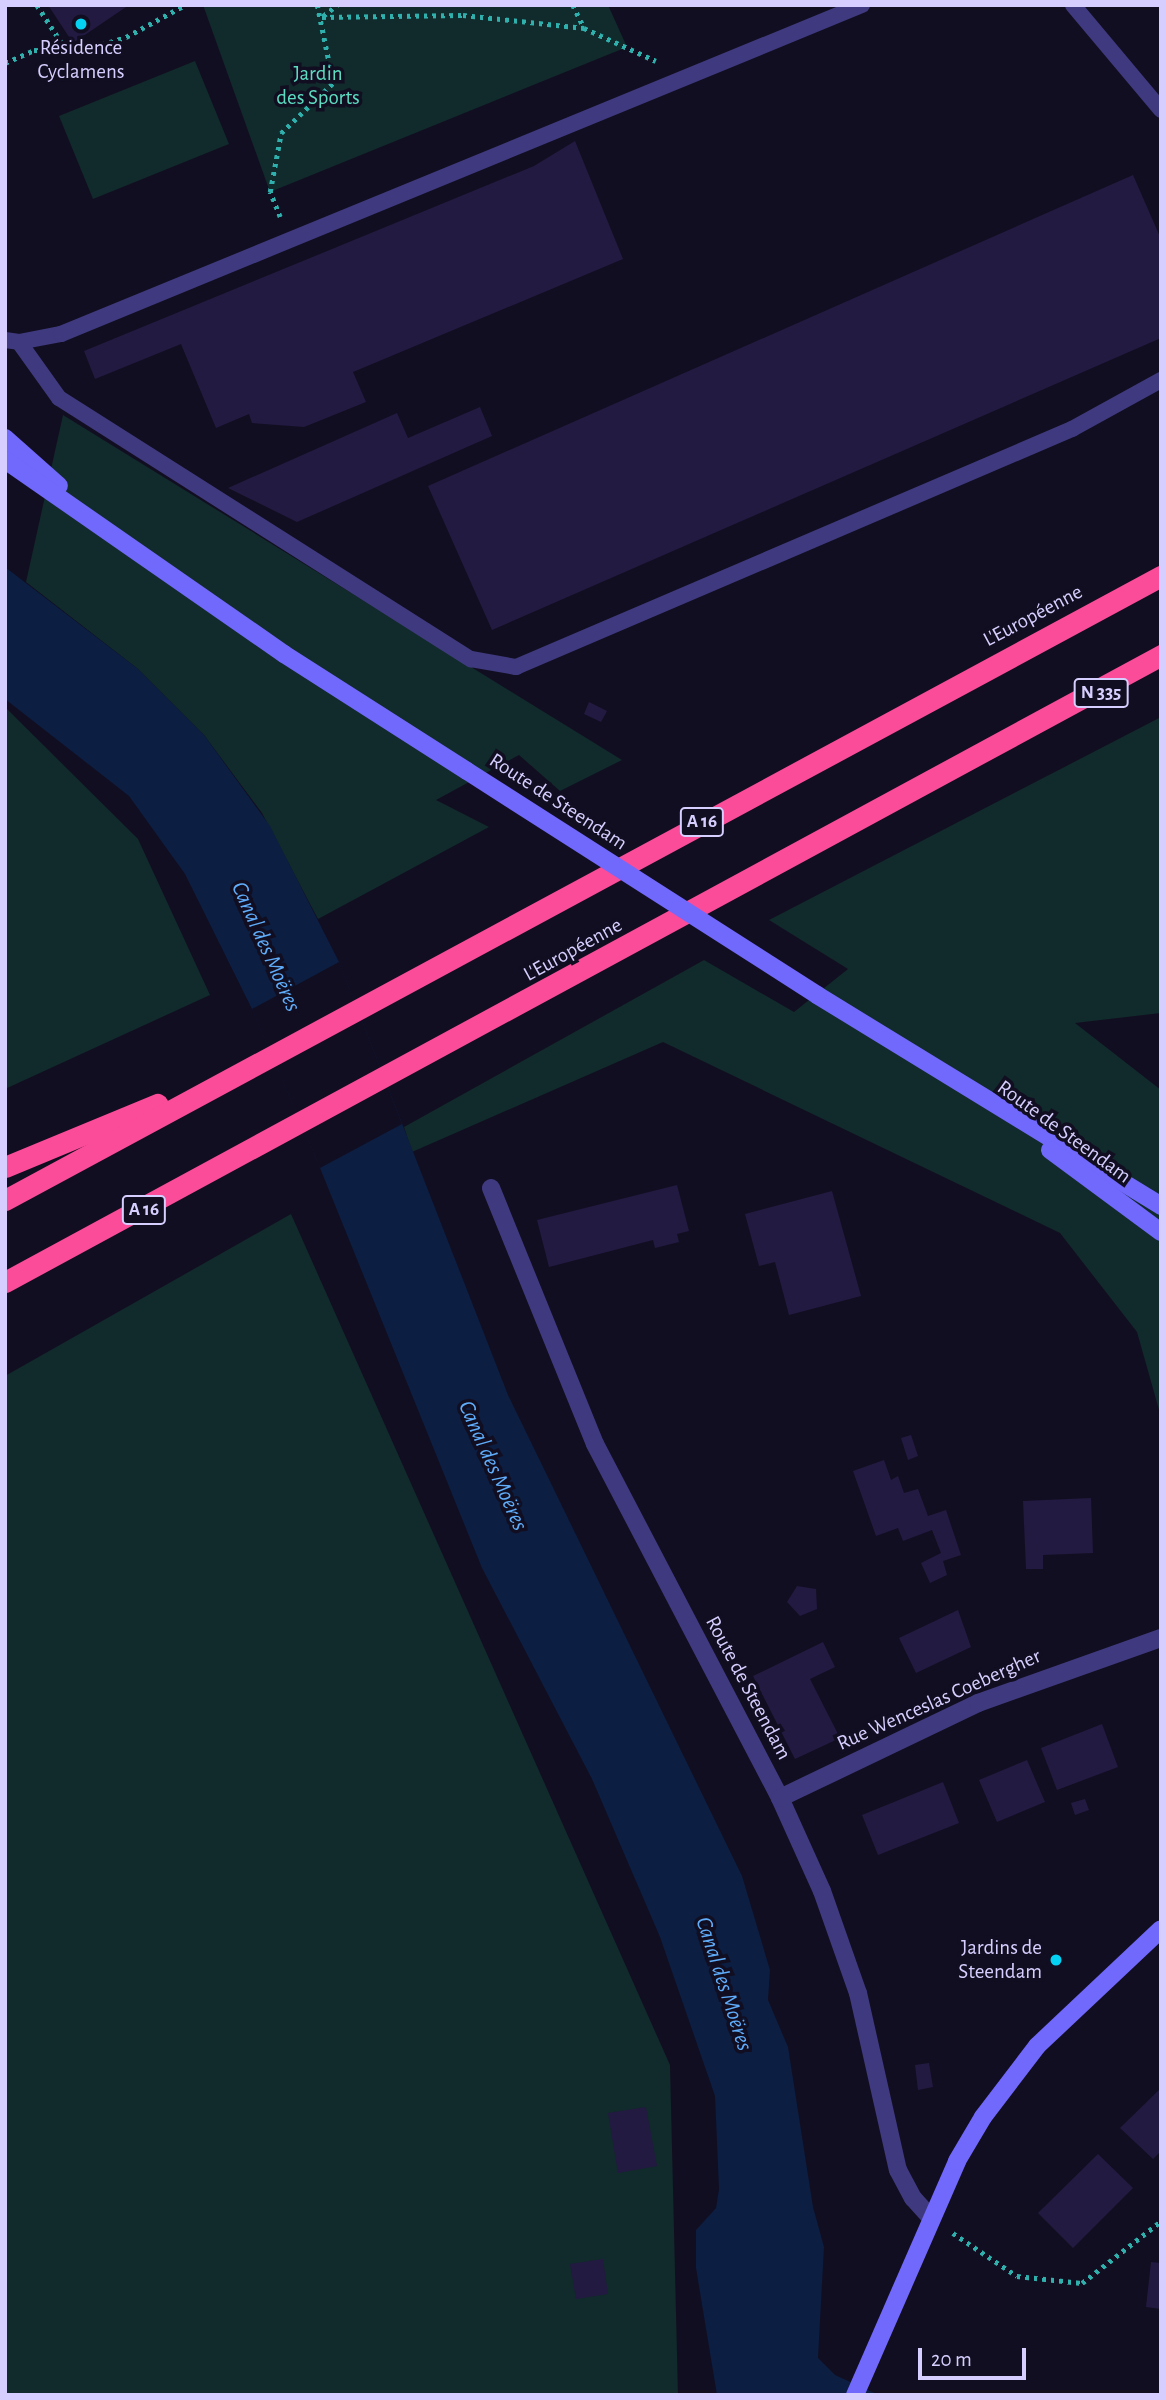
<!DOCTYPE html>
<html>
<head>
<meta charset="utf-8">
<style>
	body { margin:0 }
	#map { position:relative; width:1166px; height:2400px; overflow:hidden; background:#120e21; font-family:"Alegreya Sans",sans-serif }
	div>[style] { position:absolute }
	.green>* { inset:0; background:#112a2b }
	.water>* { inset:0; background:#0c1e41 }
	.pier>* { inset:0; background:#120e21 }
	.building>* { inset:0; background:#231a41 }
	.path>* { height:4.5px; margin-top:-2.25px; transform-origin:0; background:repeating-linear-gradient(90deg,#30b0ad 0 3.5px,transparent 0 8.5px) }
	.lane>* { height:16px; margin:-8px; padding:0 8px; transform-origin:8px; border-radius:8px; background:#3f3a7f }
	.street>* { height:18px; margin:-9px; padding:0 9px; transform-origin:9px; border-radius:9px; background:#3f3a7f }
	.secondary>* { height:18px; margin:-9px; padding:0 9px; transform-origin:9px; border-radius:9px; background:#7168fc }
	.highway>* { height:21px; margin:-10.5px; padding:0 10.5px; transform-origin:10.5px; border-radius:10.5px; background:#fb4c99 }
	.secondary-bridge>* { height:18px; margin:-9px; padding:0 9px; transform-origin:9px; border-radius:9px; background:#7168fc }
	.dots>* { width:19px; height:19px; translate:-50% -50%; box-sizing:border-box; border:4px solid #120e21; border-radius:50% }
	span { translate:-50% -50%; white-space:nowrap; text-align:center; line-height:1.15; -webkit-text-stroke:7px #120e21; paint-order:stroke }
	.shield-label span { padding:2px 5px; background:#120e21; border:2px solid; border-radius:5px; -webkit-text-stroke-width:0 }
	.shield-label { font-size:19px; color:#d6cefe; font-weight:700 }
	.poi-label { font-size:21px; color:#d6cefe }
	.right { translate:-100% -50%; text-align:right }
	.park-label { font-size:21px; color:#5cdcc1 }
	.street-label { font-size:21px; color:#d6cefe }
	.water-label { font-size:23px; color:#5fadfb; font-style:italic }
	.frame { position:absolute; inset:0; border:7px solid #d6cefe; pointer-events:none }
	.scale { position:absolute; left:918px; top:2348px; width:108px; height:32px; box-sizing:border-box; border:4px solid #d6cefe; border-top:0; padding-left:9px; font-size:21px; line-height:24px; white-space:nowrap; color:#d6cefe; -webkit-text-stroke:5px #120e21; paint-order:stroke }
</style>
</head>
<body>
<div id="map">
	<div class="green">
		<div style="clip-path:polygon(203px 5px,608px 5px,627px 47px,270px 192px)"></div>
		<div style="clip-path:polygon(195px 61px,229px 144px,93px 199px,59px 116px)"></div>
		<div style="clip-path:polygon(63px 415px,622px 760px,560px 791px,519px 755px,436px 800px,489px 827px,318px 919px,262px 813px,204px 735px,138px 669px,26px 582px)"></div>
		<div style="clip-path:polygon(5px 707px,138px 839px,210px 995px,5px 1089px)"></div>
		<div style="clip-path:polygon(1161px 717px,1161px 1013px,1075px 1023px,1161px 1090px,1161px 1417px,1137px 1332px,1060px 1233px,663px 1042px,412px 1152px,404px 1127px,704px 960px,794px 1012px,848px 969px,769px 920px)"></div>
		<div style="clip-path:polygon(291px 1214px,670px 2065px,678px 2395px,5px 2395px,5px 1376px)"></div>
	</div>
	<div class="water">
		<div style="clip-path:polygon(5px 567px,138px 669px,204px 735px,270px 826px,339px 962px,508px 1395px,742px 1876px,770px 1970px,768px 2000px,788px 2047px,813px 2207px,824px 2247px,818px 2358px,835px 2375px,879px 2395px,717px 2395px,696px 2268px,696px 2230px,716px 2208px,719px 2189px,715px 2096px,660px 1937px,592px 1779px,482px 1568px,320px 1168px,252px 1009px,185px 874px,129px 796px,5px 699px)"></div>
	</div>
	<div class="pier">
		<div style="clip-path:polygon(339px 962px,402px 1124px,320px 1168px,252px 1009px)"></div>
	</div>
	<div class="building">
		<div style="clip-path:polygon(48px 5px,129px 5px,73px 43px)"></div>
		<div style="clip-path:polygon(575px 141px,623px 259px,353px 372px,366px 402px,304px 427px,252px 423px,249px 414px,216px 428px,181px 344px,95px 379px,84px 351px,534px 166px)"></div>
		<div style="clip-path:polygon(1133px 175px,1161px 239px,1161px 338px,492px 630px,428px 486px)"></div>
		<div style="clip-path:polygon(480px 407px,492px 436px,297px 522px,228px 488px,397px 413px,408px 438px)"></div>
		<div style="clip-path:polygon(589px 702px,607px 711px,601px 722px,584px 714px)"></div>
		<div style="clip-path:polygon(677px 1185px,689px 1231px,677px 1234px,679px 1242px,655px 1248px,653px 1240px,549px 1267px,537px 1220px)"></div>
		<div style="clip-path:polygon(832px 1191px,861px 1296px,789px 1315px,775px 1262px,759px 1266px,745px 1214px)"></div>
		<div style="clip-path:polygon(911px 1435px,918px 1456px,908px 1460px,901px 1438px)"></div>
		<div style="clip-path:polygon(884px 1460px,891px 1480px,898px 1476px,904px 1493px,918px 1489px,928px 1516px,946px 1510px,961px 1555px,943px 1561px,947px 1575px,930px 1583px,921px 1563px,941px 1553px,932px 1530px,903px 1541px,898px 1528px,876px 1536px,853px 1471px)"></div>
		<div style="clip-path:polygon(1091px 1498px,1093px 1553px,1043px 1555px,1043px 1569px,1026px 1569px,1023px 1501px)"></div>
		<div style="clip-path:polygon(797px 1586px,816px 1589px,817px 1609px,800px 1616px,787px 1602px)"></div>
		<div style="clip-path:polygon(958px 1610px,971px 1647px,916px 1673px,899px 1638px)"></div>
		<div style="clip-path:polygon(823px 1642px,835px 1667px,810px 1679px,840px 1738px,795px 1759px,753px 1676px)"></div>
		<div style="clip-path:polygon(1102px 1724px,1118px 1767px,1057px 1790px,1041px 1748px)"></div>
		<div style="clip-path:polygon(1027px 1760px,1045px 1802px,997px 1822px,979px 1780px)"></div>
		<div style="clip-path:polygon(943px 1782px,959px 1823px,878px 1855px,862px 1815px)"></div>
		<div style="clip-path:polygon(1085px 1799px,1089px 1810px,1075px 1815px,1071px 1803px)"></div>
		<div style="clip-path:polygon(929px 2063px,933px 2087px,918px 2090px,915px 2065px)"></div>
		<div style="clip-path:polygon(1161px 2088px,1161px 2151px,1153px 2159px,1120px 2128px)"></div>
		<div style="clip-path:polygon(646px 2107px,657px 2166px,618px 2173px,608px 2113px)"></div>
		<div style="clip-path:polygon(1098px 2154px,1133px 2188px,1073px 2248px,1038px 2213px)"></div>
		<div style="clip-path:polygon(603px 2259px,608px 2294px,576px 2299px,570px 2264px)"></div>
		<div style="clip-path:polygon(1151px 2262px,1161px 2263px,1161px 2309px,1146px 2307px)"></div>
	</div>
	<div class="path">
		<div style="left:37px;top:5px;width:55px;rotate:56.9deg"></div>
		<div style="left:573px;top:5px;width:25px;rotate:64deg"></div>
		<div style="left:584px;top:28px;width:79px;rotate:24.6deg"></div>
		<div style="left:323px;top:16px;width:18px;rotate:-38deg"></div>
		<div style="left:322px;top:17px;width:141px;rotate:-0.8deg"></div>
		<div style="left:463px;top:15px;width:122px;rotate:6.1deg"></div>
		<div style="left:5px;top:63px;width:32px;rotate:-24deg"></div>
		<div style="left:34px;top:50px;width:43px;rotate:2.7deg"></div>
		<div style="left:77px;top:52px;width:51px;rotate:-17deg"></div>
		<div style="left:126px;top:37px;width:67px;rotate:-28.5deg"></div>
		<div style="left:280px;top:217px;width:27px;rotate:-112deg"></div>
		<div style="left:270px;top:192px;width:60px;rotate:-79.4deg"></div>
		<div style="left:281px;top:133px;width:72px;rotate:-43.9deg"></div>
		<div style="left:333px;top:83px;width:80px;rotate:-101.6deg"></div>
		<div style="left:953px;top:2233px;width:77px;rotate:33.9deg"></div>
		<div style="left:1017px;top:2276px;width:65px;rotate:6.1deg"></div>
		<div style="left:1082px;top:2283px;width:100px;rotate:-38.1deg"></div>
	</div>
	<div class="lane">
		<div style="left:1073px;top:5px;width:137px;rotate:50deg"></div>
		<div style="left:5px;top:340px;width:14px;rotate:8deg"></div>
		<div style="left:19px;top:342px;width:43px;rotate:-10.8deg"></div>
		<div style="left:61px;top:334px;width:866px;rotate:-22.33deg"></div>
		<div style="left:19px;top:342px;width:69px;rotate:54.5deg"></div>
		<div style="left:59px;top:398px;width:488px;rotate:32.4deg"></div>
		<div style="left:471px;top:659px;width:46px;rotate:10.1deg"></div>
		<div style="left:516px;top:667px;width:605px;rotate:-23.17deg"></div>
		<div style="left:1072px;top:429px;width:102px;rotate:-28.8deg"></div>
	</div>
	<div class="street">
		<div style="left:491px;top:1188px;width:276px;rotate:67.9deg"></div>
		<div style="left:595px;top:1444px;width:399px;rotate:62.4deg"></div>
		<div style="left:780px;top:1798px;width:102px;rotate:65.7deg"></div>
		<div style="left:822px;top:1891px;width:108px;rotate:70.6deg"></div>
		<div style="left:858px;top:1993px;width:181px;rotate:77.3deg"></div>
		<div style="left:898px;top:2170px;width:32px;rotate:62deg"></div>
		<div style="left:913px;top:2198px;width:28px;rotate:48deg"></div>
		<div style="left:780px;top:1798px;width:220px;rotate:-25.6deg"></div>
		<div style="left:978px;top:1703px;width:194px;rotate:-19.6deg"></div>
	</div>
	<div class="secondary">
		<div style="left:5px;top:438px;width:72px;rotate:41.6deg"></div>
		<div style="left:5px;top:460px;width:340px;rotate:34.8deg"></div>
		<div style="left:284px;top:654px;width:217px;rotate:32.6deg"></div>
		<div style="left:817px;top:995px;width:404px;rotate:31.5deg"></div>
		<div style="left:1050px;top:1150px;width:138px;rotate:36.5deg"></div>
		<div style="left:855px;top:2395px;width:255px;rotate:-66.4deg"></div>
		<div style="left:957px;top:2161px;width:51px;rotate:-59.4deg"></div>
		<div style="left:983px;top:2117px;width:89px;rotate:-52.7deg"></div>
		<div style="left:1037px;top:2046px;width:170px;rotate:-43.3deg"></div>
	</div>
	<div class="highway">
		<div style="left:5px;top:1167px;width:165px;rotate:-22.5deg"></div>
		<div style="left:5px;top:1200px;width:1314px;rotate:-28.36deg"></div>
		<div style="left:5px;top:1282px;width:1315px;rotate:-28.47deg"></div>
	</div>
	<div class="secondary-bridge">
		<div style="left:467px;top:771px;width:416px;rotate:32.6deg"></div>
	</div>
	<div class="dots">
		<div style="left:81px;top:24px;background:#05d2f3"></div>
		<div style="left:1056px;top:1960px;background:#05d2f3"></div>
	</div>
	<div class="shield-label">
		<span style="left:1101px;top:693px">N 335</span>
		<span style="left:702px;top:822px">A 16</span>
		<span style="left:144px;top:1210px">A 16</span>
	</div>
	<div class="poi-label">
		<span style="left:81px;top:60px">Résidence<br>Cyclamens</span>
		<span class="right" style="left:1042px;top:1960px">Jardins de<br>Steendam</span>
	</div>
	<div class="park-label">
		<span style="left:318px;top:86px">Jardin<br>des Sports</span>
	</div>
	<div class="street-label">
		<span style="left:1033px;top:616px;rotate:-28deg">L'Européenne</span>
		<span style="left:558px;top:802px;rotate:33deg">Route de Steendam</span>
		<span style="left:573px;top:950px;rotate:-29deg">L'Européenne</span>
		<span style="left:1064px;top:1132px;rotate:36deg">Route de Steendam</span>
		<span style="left:748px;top:1688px;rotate:62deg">Route de Steendam</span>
		<span style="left:939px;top:1700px;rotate:-24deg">Rue Wenceslas Coebergher</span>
	</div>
	<div class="water-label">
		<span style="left:265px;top:947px;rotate:66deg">Canal des Moëres</span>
		<span style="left:492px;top:1466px;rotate:66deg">Canal des Moëres</span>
		<span style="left:723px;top:1984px;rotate:72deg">Canal des Moëres</span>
	</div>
	<div class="frame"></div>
	<div class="scale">20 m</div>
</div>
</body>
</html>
